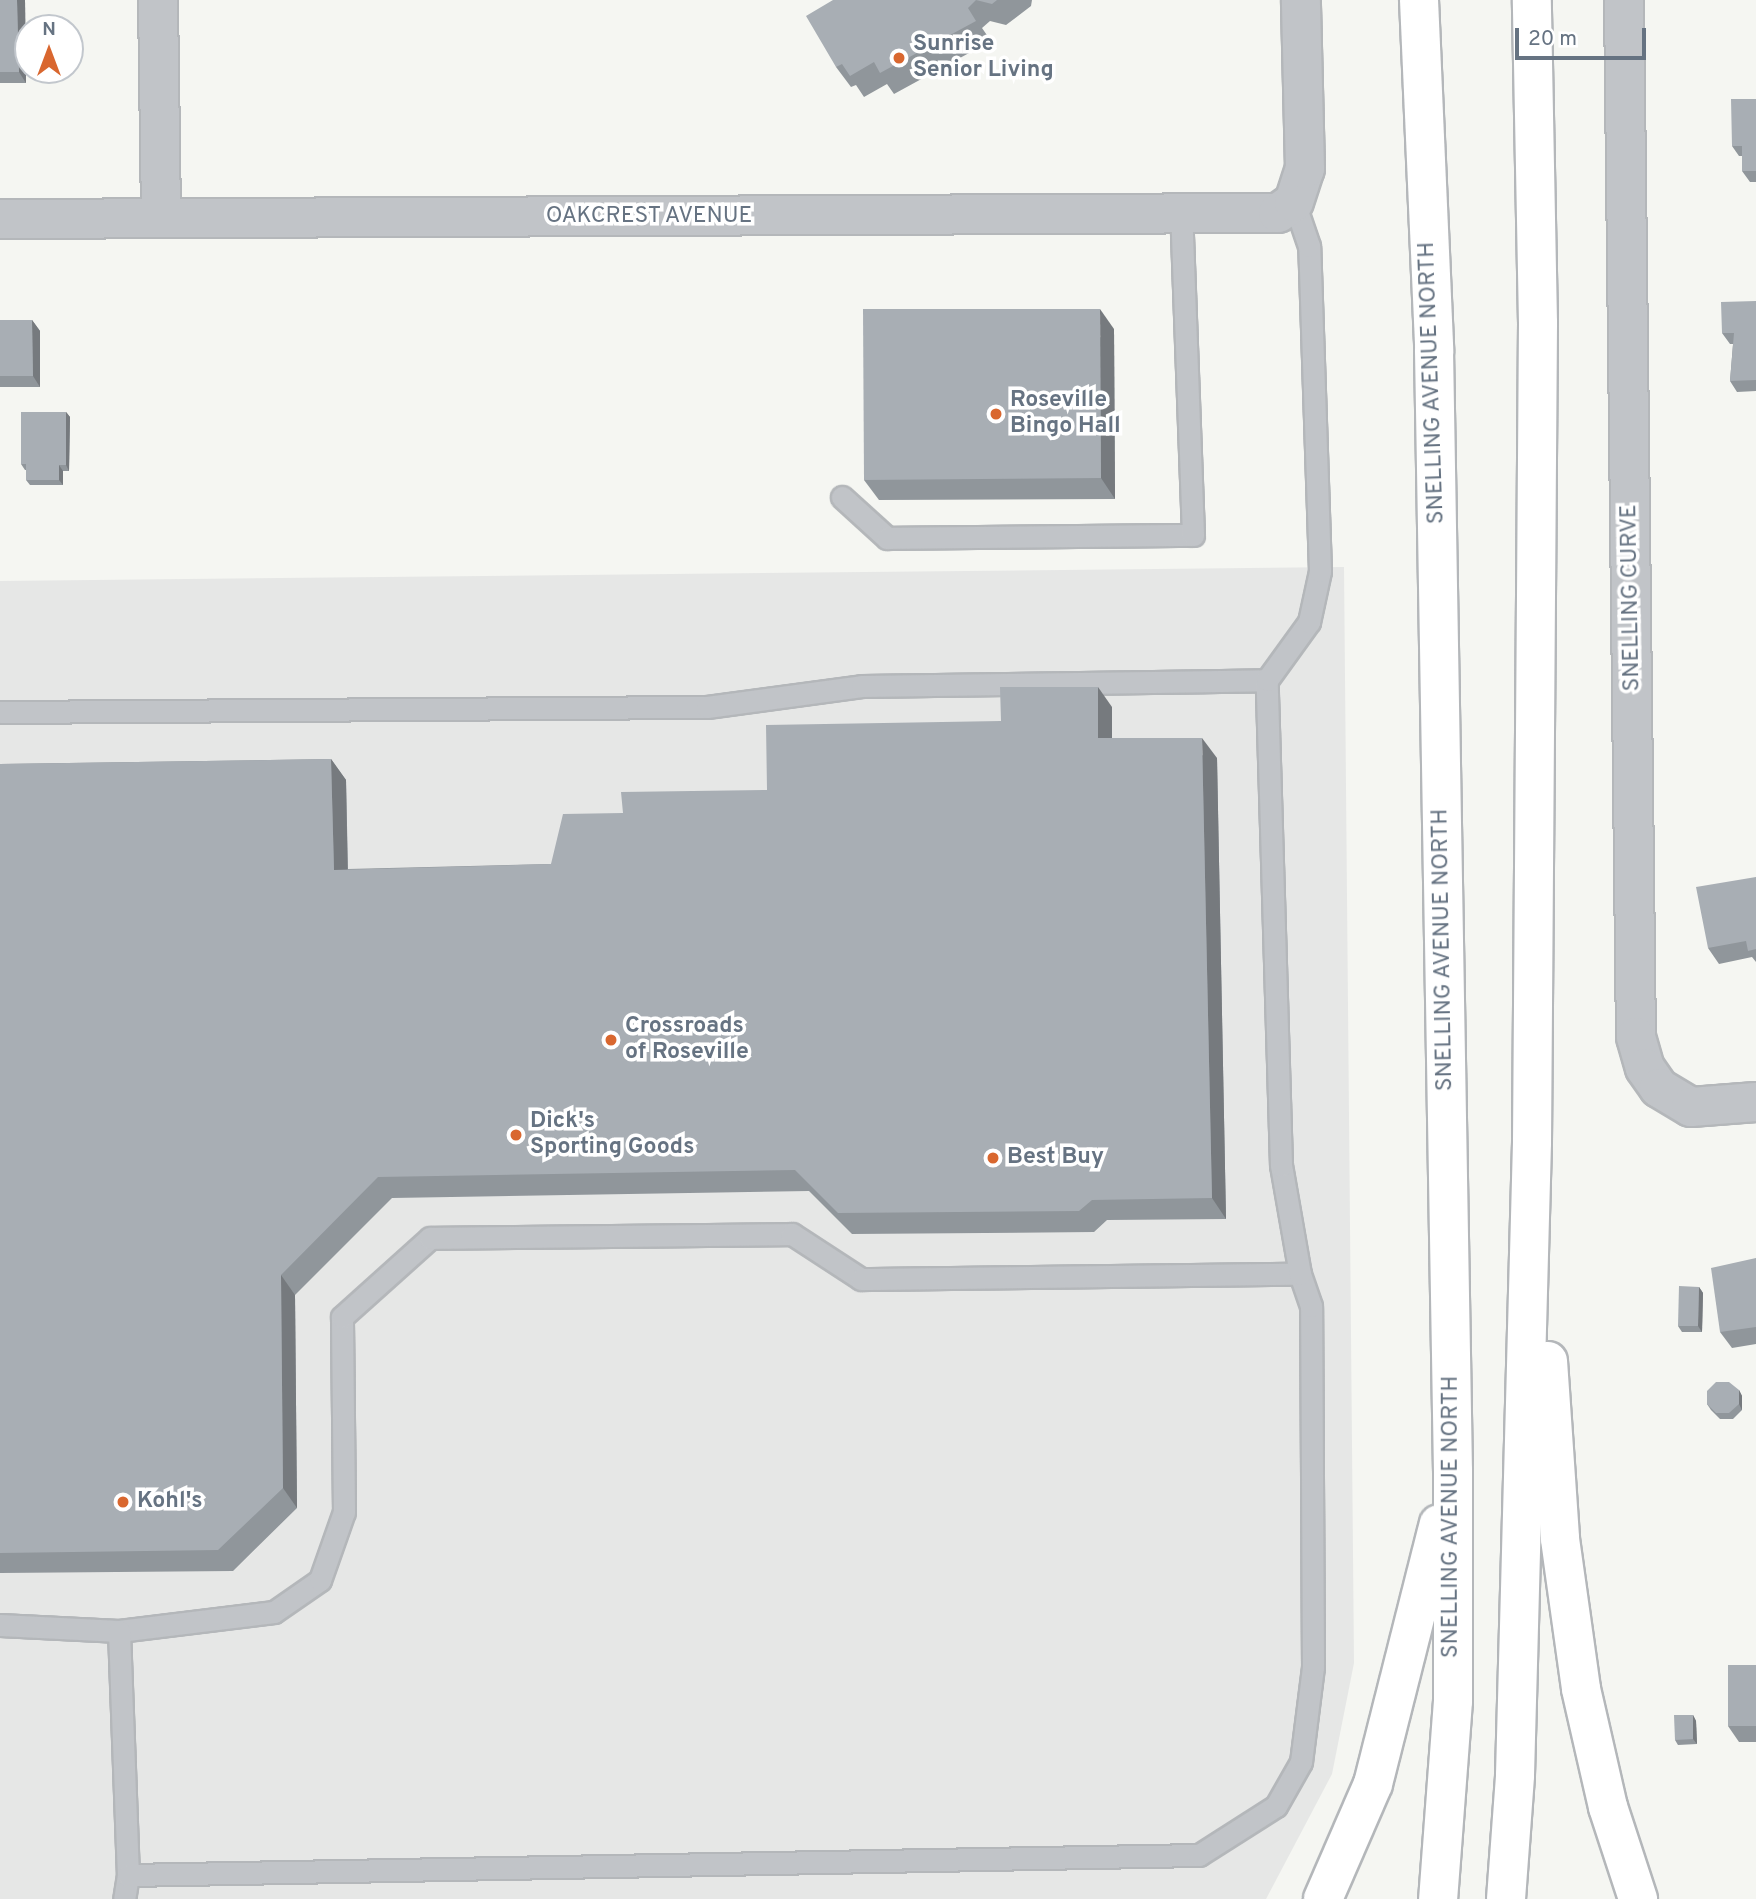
<!DOCTYPE html>
<html>
<head>
<meta charset="utf-8">
<style>
	body { margin:0 }
	#map { position:relative; width:1756px; height:1899px; overflow:hidden; background:#f5f6f2; font-family:Overpass,sans-serif }
	div>[style] { position:absolute }
	.built>* { inset:0; background:#e6e7e6 }
	.roads { filter:drop-shadow(2px 0 #b4b7ba) drop-shadow(-2px 0 #b4b7ba) drop-shadow(0 2px #b4b7ba) drop-shadow(0 -2px #b4b7ba) }
	.service>* { height:21px; margin:-10.5px; padding:0 10.5px; transform-origin:10.5px; border-radius:10.5px; background:#c1c4c8 }
	.minor>* { height:38px; margin:-19px; padding:0 19px; transform-origin:19px; border-radius:19px; background:#c1c4c8 }
	.tertiary>* { height:38px; margin:-19px; padding:0 19px; transform-origin:19px; border-radius:19px; background:#c1c4c8 }
	.trunk>* { height:38px; margin:-19px; padding:0 19px; transform-origin:19px; border-radius:19px; background:#fff }
	.wall>* { inset:0; background:#90969b }
	.shaded-wall>* { inset:0; background:#767a7e }
	.building>* { inset:0; background:#a8aeb4 }
	.dots>* { width:19px; height:19px; translate:-50% -50%; box-sizing:border-box; border:4px solid #fff; border-radius:50% }
	span { translate:-50% -50%; white-space:nowrap; text-align:center; line-height:1.15; -webkit-text-stroke:7px #fff; paint-order:stroke }
	.poi-label { font-size:23px; color:#667382; font-weight:700 }
	.left { translate:0 -50%; text-align:left }
	.street-label { font-size:23px; color:#667382 }
	.north { position:absolute; left:14px; top:14px; width:70px; height:70px; box-sizing:border-box; background:#fff; border:2px solid #c2c7cd; border-radius:50%; rotate:0deg; font-size:19px; font-weight:700; line-height:28px; text-align:center; color:#667382 }
	.north::after { content:''; display:block; margin:auto; width:24px; height:32px; background:#d9672f; clip-path:polygon(50% 0,100% 100%,50% 72%,0 100%) }
	.scale { position:absolute; left:1515px; top:28px; width:131px; height:32px; box-sizing:border-box; border:4px solid #667382; border-top:0; padding-left:9px; font-size:21px; line-height:24px; white-space:nowrap; color:#667382; -webkit-text-stroke:5px #fff; paint-order:stroke }
</style>
</head>
<body>
<div id="map">
	<div class="built">
		<div style="clip-path:polygon(1344px 567px,1354px 1663px,1332px 1774px,1266px 1899px,0 1899px,0 581px)"></div>
	</div>
	<div class="roads">
		<div class="service">
			<div style="left:842px;top:497px;width:61px;rotate:42.3deg"></div>
			<div style="left:887px;top:538px;width:306px;rotate:-0.6deg"></div>
			<div style="left:1193px;top:535px;width:320px;rotate:-92.1deg"></div>
			<div style="left:0;top:712px;width:707px;rotate:-0.41deg"></div>
			<div style="left:707px;top:707px;width:156px;rotate:-7.7deg"></div>
			<div style="left:862px;top:686px;width:405px;rotate:-0.8deg"></div>
			<div style="left:0;top:1625px;width:119px;rotate:2.9deg"></div>
			<div style="left:119px;top:1631px;width:156px;rotate:-7deg"></div>
			<div style="left:274px;top:1612px;width:56px;rotate:-34.8deg"></div>
			<div style="left:320px;top:1580px;width:72px;rotate:-70.6deg"></div>
			<div style="left:344px;top:1512px;width:195px;rotate:-90.6deg"></div>
			<div style="left:342px;top:1317px;width:118px;rotate:-41.9deg"></div>
			<div style="left:430px;top:1238px;width:362px;rotate:-0.6deg"></div>
			<div style="left:792px;top:1234px;width:82px;rotate:33.1deg"></div>
			<div style="left:861px;top:1279px;width:439px;rotate:-0.7deg"></div>
			<div style="left:119px;top:1631px;width:244px;rotate:87.9deg"></div>
			<div style="left:128px;top:1875px;width:24px;rotate:99deg"></div>
			<div style="left:128px;top:1875px;width:1071px;rotate:-1.07deg"></div>
			<div style="left:1199px;top:1855px;width:91px;rotate:-32.5deg"></div>
			<div style="left:1276px;top:1806px;width:51px;rotate:-60.4deg"></div>
			<div style="left:1301px;top:1762px;width:96px;rotate:-82.8deg"></div>
			<div style="left:1313px;top:1667px;width:361px;rotate:-90.3deg"></div>
			<div style="left:1311px;top:1306px;width:34px;rotate:-109deg"></div>
			<div style="left:1300px;top:1274px;width:111px;rotate:-99.9deg"></div>
			<div style="left:1281px;top:1165px;width:485px;rotate:-91.7deg"></div>
			<div style="left:1267px;top:680px;width:72px;rotate:-54.1deg"></div>
			<div style="left:1309px;top:622px;width:52px;rotate:-77.8deg"></div>
			<div style="left:1320px;top:571px;width:325px;rotate:-91.9deg"></div>
			<div style="left:1309px;top:246px;width:46px;rotate:-108.8deg"></div>
		</div>
		<div class="minor">
			<div style="left:158px;top:0;width:218px;rotate:89.2deg"></div>
			<div style="left:1624px;top:0;width:1037px;rotate:89.34deg"></div>
			<div style="left:1636px;top:1037px;width:32px;rotate:74deg"></div>
			<div style="left:1645px;top:1068px;width:24px;rotate:55deg"></div>
			<div style="left:1659px;top:1088px;width:37px;rotate:31deg"></div>
			<div style="left:1691px;top:1107px;width:65px;rotate:-4.4deg"></div>
		</div>
		<div class="tertiary">
			<div style="left:0;top:219px;width:1278px;rotate:-0.27deg"></div>
			<div style="left:1278px;top:213px;width:19px;rotate:-35deg"></div>
			<div style="left:1294px;top:202px;width:35px;rotate:-72deg"></div>
			<div style="left:1305px;top:169px;width:169px;rotate:-91.4deg"></div>
		</div>
		<div class="trunk">
			<div style="left:1419px;top:0;width:350px;rotate:87.5deg"></div>
			<div style="left:1434px;top:350px;width:1121px;rotate:89.03deg"></div>
			<div style="left:1453px;top:1471px;width:230px;rotate:90deg"></div>
			<div style="left:1453px;top:1701px;width:199px;rotate:94.3deg"></div>
			<div style="left:1548px;top:1361px;width:178px;rotate:86.1deg"></div>
			<div style="left:1560px;top:1539px;width:151px;rotate:82deg"></div>
			<div style="left:1581px;top:1689px;width:121px;rotate:77.1deg"></div>
			<div style="left:1608px;top:1807px;width:97px;rotate:71.9deg"></div>
			<div style="left:1323px;top:1899px;width:125px;rotate:-66.5deg"></div>
			<div style="left:1373px;top:1784px;width:268px;rotate:-75.8deg"></div>
			<div style="left:1506px;top:1899px;width:124px;rotate:-85.8deg"></div>
			<div style="left:1515px;top:1775px;width:633px;rotate:-88.46deg"></div>
			<div style="left:1532px;top:1142px;width:819px;rotate:-89.58deg"></div>
			<div style="left:1538px;top:323px;width:323px;rotate:-91.1deg"></div>
		</div>
	</div>
	<div class="wall">
		<div style="clip-path:polygon(0 0,25px 0,26px 83px,0 83px)"></div>
		<div style="clip-path:polygon(833px 0,1032px 0,1031px 6px,1006px 25px,990px 21px,982px 28px,991px 41px,894px 94px,887px 84px,864px 97px,856px 85px,851px 87px,836px 67px)"></div>
		<div style="clip-path:polygon(1756px 99px,1756px 182px,1750px 182px,1742px 171px,1742px 156px,1739px 156px,1732px 146px)"></div>
		<div style="clip-path:polygon(1756px 301px,1756px 391px,1737px 392px,1730px 381px,1733px 344px,1730px 344px,1722px 333px)"></div>
		<div style="clip-path:polygon(0 320px,32px 320px,40px 331px,40px 387px,0 387px)"></div>
		<div style="clip-path:polygon(1114px 329px,1115px 499px,879px 500px,864px 480px)"></div>
		<div style="clip-path:polygon(66px 412px,70px 417px,69px 471px,63px 471px,63px 485px,30px 485px,26px 480px,26px 470px,25px 470px,21px 464px)"></div>
		<div style="clip-path:polygon(1112px 707px,1112px 738px,1217px 758px,1226px 1219px,1107px 1220px,1094px 1232px,852px 1234px,809px 1191px,392px 1198px,295px 1295px,297px 1508px,233px 1571px,0 1573px,0 764px,331px 759px,346px 780px,348px 869px,551px 864px,623px 813px,767px 790px,1001px 721px)"></div>
		<div style="clip-path:polygon(1756px 877px,1756px 962px,1752px 957px,1719px 964px,1708px 948px)"></div>
		<div style="clip-path:polygon(1756px 1258px,1756px 1344px,1732px 1348px,1720px 1332px)"></div>
		<div style="clip-path:polygon(1699px 1287px,1703px 1293px,1702px 1332px,1682px 1332px,1678px 1326px)"></div>
		<div style="clip-path:polygon(1739px 1390px,1742px 1396px,1742px 1410px,1733px 1419px,1720px 1419px,1711px 1410px,1707px 1404px)"></div>
		<div style="clip-path:polygon(1756px 1665px,1756px 1742px,1739px 1742px,1728px 1726px)"></div>
		<div style="clip-path:polygon(1693px 1715px,1696px 1721px,1697px 1744px,1678px 1745px,1675px 1740px)"></div>
	</div>
	<div class="shaded-wall">
		<div style="clip-path:polygon(17px 0,25px 0,26px 83px,19px 72px)"></div>
		<div style="clip-path:polygon(1100px 309px,1114px 329px,1115px 499px,1101px 478px)"></div>
		<div style="clip-path:polygon(32px 320px,40px 331px,40px 387px,33px 376px)"></div>
		<div style="clip-path:polygon(66px 412px,70px 417px,69px 471px,66px 465px)"></div>
		<div style="clip-path:polygon(59px 465px,63px 471px,63px 485px,59px 480px)"></div>
		<div style="clip-path:polygon(1098px 687px,1112px 707px,1112px 759px,1098px 738px)"></div>
		<div style="clip-path:polygon(1202px 738px,1217px 758px,1226px 1219px,1212px 1198px)"></div>
		<div style="clip-path:polygon(331px 759px,346px 780px,348px 890px,334px 870px)"></div>
		<div style="clip-path:polygon(281px 1275px,295px 1295px,297px 1508px,283px 1488px)"></div>
		<div style="clip-path:polygon(1699px 1287px,1703px 1293px,1702px 1332px,1698px 1326px)"></div>
		<div style="clip-path:polygon(1739px 1390px,1742px 1396px,1742px 1410px,1739px 1404px)"></div>
		<div style="clip-path:polygon(1693px 1715px,1696px 1721px,1697px 1744px,1693px 1739px)"></div>
	</div>
	<div class="building">
		<div style="clip-path:polygon(0 0,17px 0,19px 72px,0 72px)"></div>
		<div style="clip-path:polygon(833px 0,997px 0,992px 4px,976px 0,968px 8px,976px 21px,880px 73px,874px 62px,850px 76px,842px 64px,836px 67px,806px 16px)"></div>
		<div style="clip-path:polygon(1731px 99px,1756px 99px,1756px 171px,1742px 171px,1742px 146px,1732px 146px)"></div>
		<div style="clip-path:polygon(1756px 301px,1756px 380px,1730px 381px,1734px 333px,1722px 333px,1721px 302px)"></div>
		<div style="clip-path:polygon(863px 309px,1100px 309px,1101px 478px,864px 480px)"></div>
		<div style="clip-path:polygon(0 320px,32px 320px,33px 376px,0 376px)"></div>
		<div style="clip-path:polygon(21px 412px,66px 412px,66px 465px,59px 465px,59px 480px,26px 480px,26px 464px,21px 464px)"></div>
		<div style="clip-path:polygon(1000px 687px,1098px 687px,1098px 738px,1202px 738px,1212px 1198px,1092px 1200px,1079px 1211px,838px 1213px,795px 1170px,378px 1177px,281px 1275px,283px 1488px,218px 1550px,0 1553px,0 764px,331px 759px,334px 870px,551px 864px,563px 814px,623px 813px,621px 792px,767px 790px,766px 725px,1001px 721px)"></div>
		<div style="clip-path:polygon(1756px 877px,1756px 949px,1748px 951px,1746px 941px,1708px 948px,1696px 887px)"></div>
		<div style="clip-path:polygon(1756px 1258px,1756px 1327px,1720px 1332px,1711px 1268px)"></div>
		<div style="clip-path:polygon(1679px 1286px,1699px 1287px,1698px 1326px,1678px 1326px)"></div>
		<div style="clip-path:polygon(1716px 1382px,1729px 1382px,1739px 1390px,1739px 1404px,1729px 1413px,1716px 1413px,1707px 1404px,1707px 1391px)"></div>
		<div style="clip-path:polygon(1728px 1665px,1756px 1665px,1756px 1726px,1728px 1726px)"></div>
		<div style="clip-path:polygon(1674px 1715px,1693px 1715px,1693px 1739px,1675px 1740px)"></div>
	</div>
	<div class="dots">
		<div style="left:899px;top:58px;background:#d9672f"></div>
		<div style="left:996px;top:414px;background:#d9672f"></div>
		<div style="left:611px;top:1040px;background:#d9672f"></div>
		<div style="left:516px;top:1135px;background:#d9672f"></div>
		<div style="left:993px;top:1158px;background:#d9672f"></div>
		<div style="left:123px;top:1502px;background:#d9672f"></div>
	</div>
	<div class="poi-label">
		<span class="left" style="left:913px;top:58px">Sunrise<br>Senior Living</span>
		<span class="left" style="left:1010px;top:414px">Roseville<br>Bingo Hall</span>
		<span class="left" style="left:625px;top:1040px">Crossroads<br>of Roseville</span>
		<span class="left" style="left:530px;top:1135px">Dick's<br>Sporting Goods</span>
		<span class="left" style="left:1007px;top:1158px">Best Buy</span>
		<span class="left" style="left:137px;top:1502px">Kohl's</span>
	</div>
	<div class="street-label">
		<span style="left:649px;top:217px">OAKCREST AVENUE</span>
		<span style="left:1433px;top:383px;rotate:-92deg">SNELLING AVENUE NORTH</span>
		<span style="left:1632px;top:598px;rotate:-91deg">SNELLING CURVE</span>
		<span style="left:1444px;top:950px;rotate:-91deg">SNELLING AVENUE NORTH</span>
		<span style="left:1452px;top:1517px;rotate:-90deg">SNELLING AVENUE NORTH</span>
	</div>
	<div class="north">N</div>
	<div class="scale">20 m</div>
</div>
</body>
</html>
